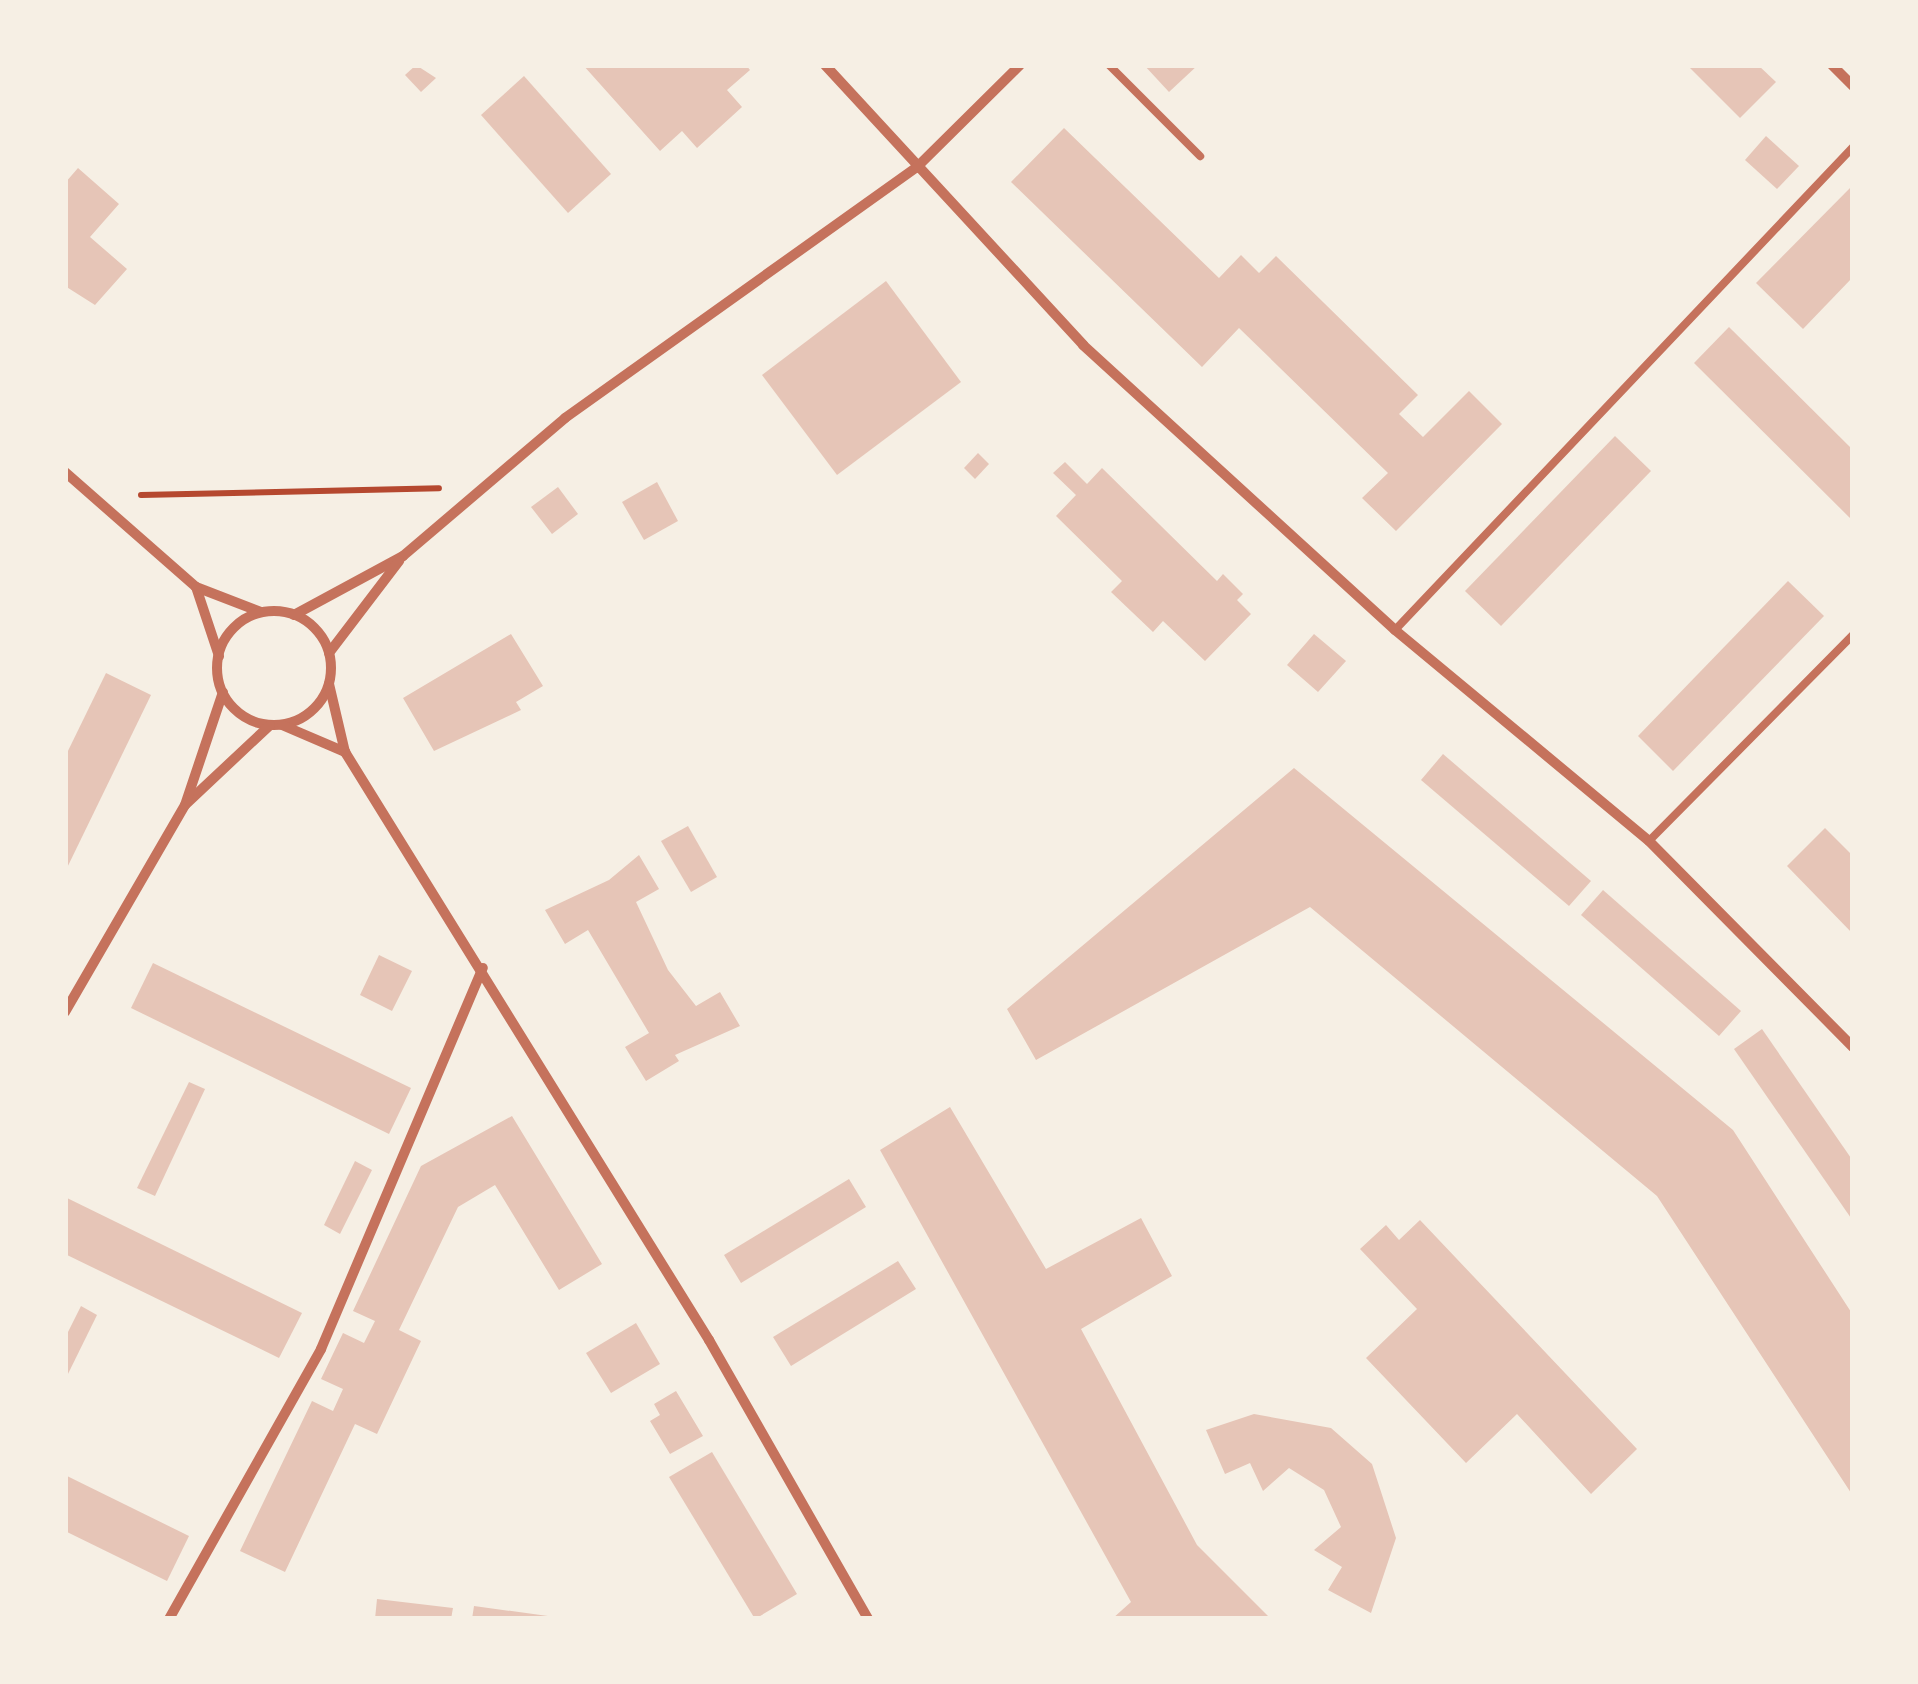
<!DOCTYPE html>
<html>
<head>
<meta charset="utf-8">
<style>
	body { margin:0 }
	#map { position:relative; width:1918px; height:1684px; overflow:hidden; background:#f6efe4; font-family:"Open Sans",sans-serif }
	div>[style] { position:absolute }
	.building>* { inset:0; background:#e6c5b7 }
	.path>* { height:6px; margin:-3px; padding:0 3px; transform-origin:3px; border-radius:3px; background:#b5482f }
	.service>* { height:8px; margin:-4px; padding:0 4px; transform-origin:4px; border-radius:4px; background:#c5725c }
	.minor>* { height:10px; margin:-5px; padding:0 5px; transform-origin:5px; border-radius:5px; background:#c5725c }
	.minor>.ring { margin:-5px; padding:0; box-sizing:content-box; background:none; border:10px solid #c5725c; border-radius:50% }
	span { translate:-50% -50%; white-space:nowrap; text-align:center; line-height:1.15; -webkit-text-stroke:9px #f6efe4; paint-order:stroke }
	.frame { position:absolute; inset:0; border:68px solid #f6efe4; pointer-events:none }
</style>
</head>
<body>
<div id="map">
	<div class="building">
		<div style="clip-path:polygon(416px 65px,436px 78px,421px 92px,405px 75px)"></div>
		<div style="clip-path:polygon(583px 65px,746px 65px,750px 70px,727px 90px,742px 107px,697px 148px,682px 131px,660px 151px)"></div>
		<div style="clip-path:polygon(1144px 65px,1198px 65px,1169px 92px)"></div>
		<div style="clip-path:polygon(1687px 65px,1758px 65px,1776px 82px,1740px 118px)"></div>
		<div style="clip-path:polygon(524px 76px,611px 174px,568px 213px,481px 115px)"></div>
		<div style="clip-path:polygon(1064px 128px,1219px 278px,1241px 255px,1259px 273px,1276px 256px,1418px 395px,1399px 414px,1423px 437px,1469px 391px,1502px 424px,1396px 531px,1362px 498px,1388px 473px,1239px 328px,1202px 367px,1011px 182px)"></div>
		<div style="clip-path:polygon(1766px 136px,1799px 166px,1777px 189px,1745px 160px)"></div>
		<div style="clip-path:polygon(78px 168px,119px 204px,90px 237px,127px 269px,95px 305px,65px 286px,65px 183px)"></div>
		<div style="clip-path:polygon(1853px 185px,1853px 277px,1803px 329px,1756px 283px)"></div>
		<div style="clip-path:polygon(886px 281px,961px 382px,837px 475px,762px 375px)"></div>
		<div style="clip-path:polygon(1729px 327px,1853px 450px,1853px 521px,1694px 363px)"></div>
		<div style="clip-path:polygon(1615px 436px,1651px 471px,1501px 626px,1465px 591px)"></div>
		<div style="clip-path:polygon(978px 453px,989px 464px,975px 479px,964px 468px)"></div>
		<div style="clip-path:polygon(1065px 462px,1087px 484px,1102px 468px,1217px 581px,1223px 574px,1243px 594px,1237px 600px,1251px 614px,1205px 661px,1163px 621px,1153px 632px,1111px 592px,1122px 581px,1056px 516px,1076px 495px,1053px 473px)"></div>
		<div style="clip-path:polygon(657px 482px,678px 521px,644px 540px,622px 502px)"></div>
		<div style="clip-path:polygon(558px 487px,578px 514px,552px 534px,531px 507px)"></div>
		<div style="clip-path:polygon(1788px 581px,1824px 616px,1673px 771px,1638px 736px)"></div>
		<div style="clip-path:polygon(511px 634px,543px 686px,516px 702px,521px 710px,434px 751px,403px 698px)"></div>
		<div style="clip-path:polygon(1314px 634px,1346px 661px,1318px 692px,1287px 665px)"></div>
		<div style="clip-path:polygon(106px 673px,151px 695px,65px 872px,65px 757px)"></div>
		<div style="clip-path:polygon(1443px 754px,1591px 881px,1569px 906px,1421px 780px)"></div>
		<div style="clip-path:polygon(1294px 768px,1733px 1130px,1853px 1315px,1853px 1496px,1657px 1196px,1310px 907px,1036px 1060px,1007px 1009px)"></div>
		<div style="clip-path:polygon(688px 826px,717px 877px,691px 892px,661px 841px)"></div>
		<div style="clip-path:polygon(1825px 828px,1853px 856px,1853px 934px,1787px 866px)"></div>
		<div style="clip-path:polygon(639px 855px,659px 889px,636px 902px,668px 970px,696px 1006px,720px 992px,740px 1026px,675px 1055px,679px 1061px,646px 1081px,625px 1047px,649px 1033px,588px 930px,565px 944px,545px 910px,609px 880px)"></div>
		<div style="clip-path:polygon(1603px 890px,1741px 1011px,1719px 1036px,1581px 915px)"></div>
		<div style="clip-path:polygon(379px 955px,412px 971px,392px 1011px,360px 995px)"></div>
		<div style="clip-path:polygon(153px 963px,411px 1088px,389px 1134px,131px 1008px)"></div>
		<div style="clip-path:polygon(1762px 1029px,1853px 1161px,1853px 1221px,1734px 1049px)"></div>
		<div style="clip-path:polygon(189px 1082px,205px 1089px,155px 1196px,137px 1188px)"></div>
		<div style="clip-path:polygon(950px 1107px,1046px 1269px,1141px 1218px,1172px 1276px,1081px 1329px,1197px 1545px,1271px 1619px,1112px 1619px,1131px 1602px,880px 1150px)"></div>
		<div style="clip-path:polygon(512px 1116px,602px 1264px,559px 1290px,495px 1185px,458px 1207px,399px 1330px,421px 1341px,377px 1434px,355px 1424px,285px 1572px,240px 1551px,312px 1401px,333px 1411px,343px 1389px,321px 1379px,343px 1333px,364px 1343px,375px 1321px,353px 1311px,421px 1166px)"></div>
		<div style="clip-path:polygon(355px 1161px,372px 1170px,340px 1234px,324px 1225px)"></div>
		<div style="clip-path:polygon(849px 1179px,866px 1207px,741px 1283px,724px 1255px)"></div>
		<div style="clip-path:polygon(65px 1197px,302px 1313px,279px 1358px,65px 1254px)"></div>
		<div style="clip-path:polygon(1420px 1220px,1637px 1449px,1591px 1494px,1517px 1414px,1466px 1463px,1366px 1358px,1417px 1309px,1360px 1249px,1386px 1225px,1399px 1240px)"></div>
		<div style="clip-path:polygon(898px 1261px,916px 1289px,791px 1366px,773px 1337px)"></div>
		<div style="clip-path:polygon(81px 1306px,97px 1315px,65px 1380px,65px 1338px)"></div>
		<div style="clip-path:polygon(636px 1323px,660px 1364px,611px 1393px,586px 1353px)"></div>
		<div style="clip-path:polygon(676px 1391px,703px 1436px,670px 1454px,650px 1421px,660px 1415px,654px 1404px)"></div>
		<div style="clip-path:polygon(1254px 1414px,1331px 1428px,1372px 1464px,1396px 1538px,1371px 1613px,1328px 1590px,1342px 1567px,1314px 1550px,1341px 1527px,1324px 1490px,1289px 1468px,1263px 1491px,1250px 1463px,1225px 1474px,1206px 1430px)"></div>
		<div style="clip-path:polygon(712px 1452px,797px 1594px,755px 1619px,669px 1477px)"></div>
		<div style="clip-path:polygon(65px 1475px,189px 1536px,167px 1581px,65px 1531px)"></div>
		<div style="clip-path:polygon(377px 1599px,453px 1608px,451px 1619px,375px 1619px)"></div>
		<div style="clip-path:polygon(474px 1606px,555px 1617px,555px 1619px,472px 1619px)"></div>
	</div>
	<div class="path">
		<div style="left:141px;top:495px;width:298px;rotate:-1.3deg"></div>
	</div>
	<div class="service">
		<div style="left:1109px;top:65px;width:129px;rotate:45deg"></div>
		<div style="left:1395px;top:630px;width:666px;rotate:-46.52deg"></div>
		<div style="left:1649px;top:841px;width:290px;rotate:-45.3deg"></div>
	</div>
	<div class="minor">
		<div style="left:825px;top:65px;width:381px;rotate:47.3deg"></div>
		<div style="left:1083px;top:345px;width:423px;rotate:42.4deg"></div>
		<div style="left:1395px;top:630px;width:330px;rotate:39.7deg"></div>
		<div style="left:1649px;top:841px;width:290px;rotate:45.3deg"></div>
		<div style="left:1832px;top:65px;width:30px;rotate:45deg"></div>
		<div style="left:65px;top:472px;width:174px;rotate:41.3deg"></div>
		<div style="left:196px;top:587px;width:70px;rotate:21deg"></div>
		<div style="left:196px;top:587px;width:73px;rotate:71.6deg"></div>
		<div class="ring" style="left:217px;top:611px;width:104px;height:104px"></div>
		<div style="left:294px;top:615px;width:124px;rotate:-28.4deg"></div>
		<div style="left:403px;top:556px;width:213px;rotate:-40.4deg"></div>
		<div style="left:565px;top:418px;width:431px;rotate:-35.5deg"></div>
		<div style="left:916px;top:168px;width:146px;rotate:-44.7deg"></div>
		<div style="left:329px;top:653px;width:116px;rotate:-52.7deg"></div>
		<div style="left:329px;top:684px;width:70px;rotate:76.8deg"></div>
		<div style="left:345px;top:752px;width:692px;rotate:58.24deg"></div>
		<div style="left:709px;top:1340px;width:321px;rotate:60.3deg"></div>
		<div style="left:282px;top:725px;width:69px;rotate:23.2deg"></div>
		<div style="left:186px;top:804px;width:115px;rotate:-43.2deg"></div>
		<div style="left:65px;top:1012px;width:239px;rotate:-59.9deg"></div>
		<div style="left:185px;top:805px;width:119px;rotate:-71.4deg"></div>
		<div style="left:169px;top:1619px;width:310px;rotate:-60.6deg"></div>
		<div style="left:321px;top:1349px;width:414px;rotate:-67deg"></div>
	</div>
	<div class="frame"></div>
</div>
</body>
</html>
